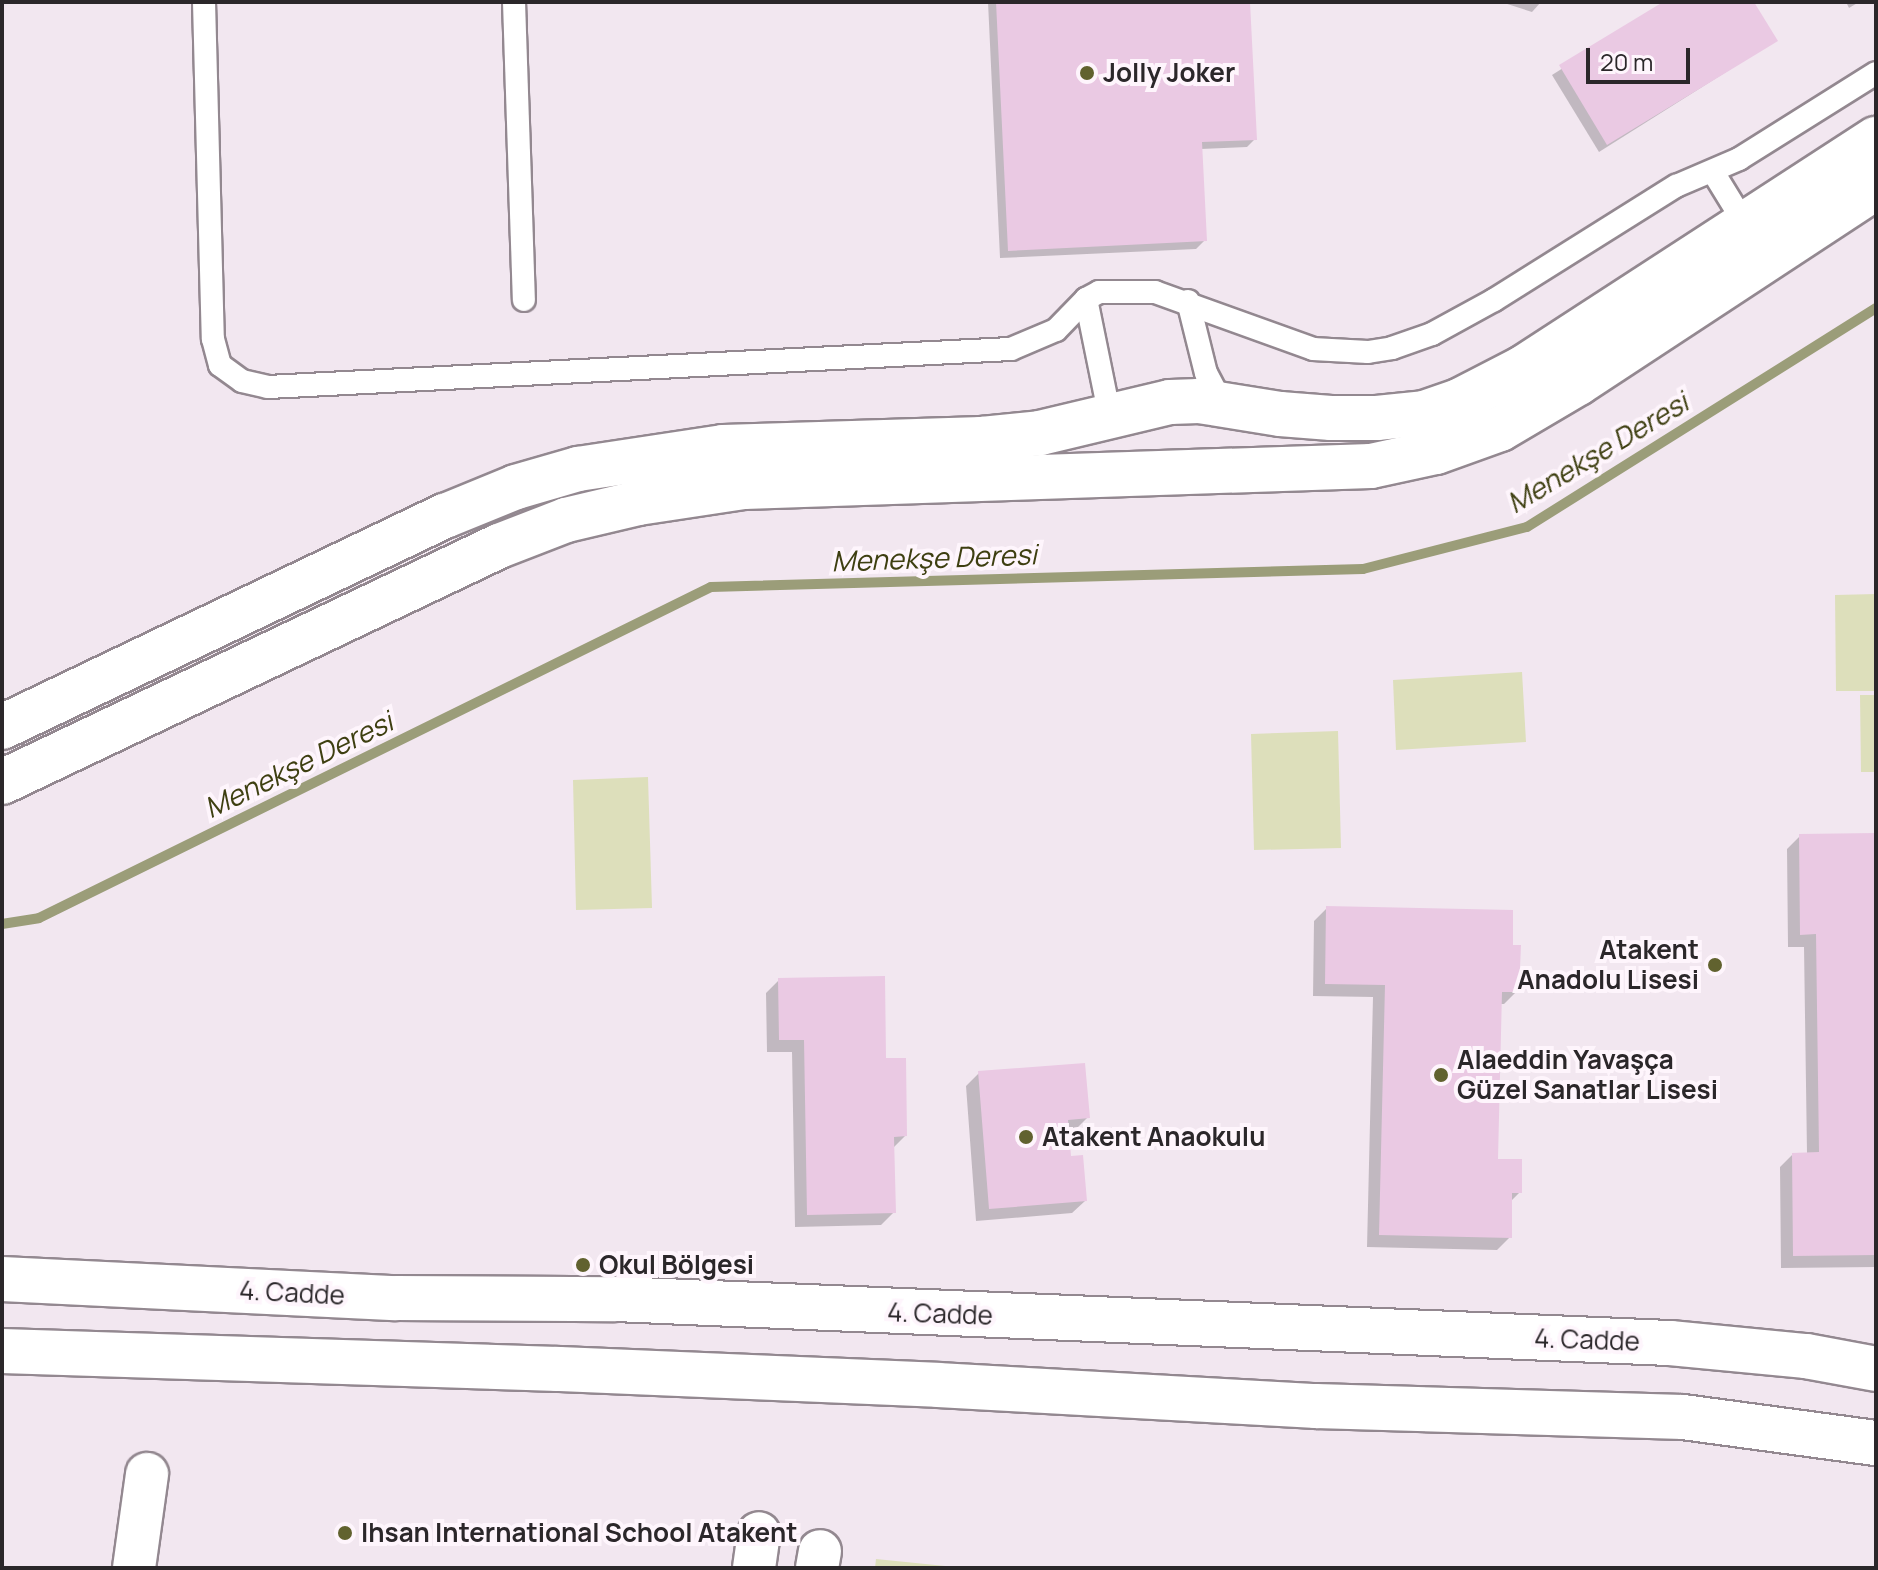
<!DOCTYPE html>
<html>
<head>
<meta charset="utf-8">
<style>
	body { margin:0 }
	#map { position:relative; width:1878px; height:1570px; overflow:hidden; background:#f2e7f0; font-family:Manrope,sans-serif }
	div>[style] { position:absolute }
	.green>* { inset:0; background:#dddfbb }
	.shadow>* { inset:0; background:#0003 }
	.stream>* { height:10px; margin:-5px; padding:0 5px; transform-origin:5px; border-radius:5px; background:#9b9d79 }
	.building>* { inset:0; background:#eac9e3 }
	.roads { filter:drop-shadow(2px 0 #938890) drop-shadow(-2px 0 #938890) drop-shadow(0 2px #938890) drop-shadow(0 -2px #938890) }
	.service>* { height:22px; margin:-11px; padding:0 11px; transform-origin:11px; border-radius:11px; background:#fff }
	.minor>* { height:42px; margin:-21px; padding:0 21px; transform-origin:21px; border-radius:21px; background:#fff }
	.tertiary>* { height:44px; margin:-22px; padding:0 22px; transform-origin:22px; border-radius:22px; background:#fff }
	.primary>* { height:44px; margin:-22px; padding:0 22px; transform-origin:22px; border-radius:22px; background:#fff }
	.dots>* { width:22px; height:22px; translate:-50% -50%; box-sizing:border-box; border:4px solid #fef5fc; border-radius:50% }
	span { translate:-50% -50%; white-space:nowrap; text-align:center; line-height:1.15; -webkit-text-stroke:8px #fef5fc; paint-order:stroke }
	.poi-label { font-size:26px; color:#2b272a; font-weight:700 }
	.left { translate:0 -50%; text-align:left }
	.right { translate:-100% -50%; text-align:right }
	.street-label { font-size:26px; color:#2b272a }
	.water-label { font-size:28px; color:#3e3f11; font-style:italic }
	.frame { position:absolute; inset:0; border:4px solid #2b272a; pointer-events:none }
	.scale { position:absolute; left:1586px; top:48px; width:104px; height:36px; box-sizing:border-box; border:4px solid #2b272a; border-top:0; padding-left:10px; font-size:24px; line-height:28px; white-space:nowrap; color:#2b272a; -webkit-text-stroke:6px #fef5fc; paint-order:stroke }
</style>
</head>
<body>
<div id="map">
	<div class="green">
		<div style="clip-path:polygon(1876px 594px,1876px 691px,1836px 691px,1835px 595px)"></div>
		<div style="clip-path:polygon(1522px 672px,1526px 742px,1396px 750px,1393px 680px)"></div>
		<div style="clip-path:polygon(1860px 695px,1876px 695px,1876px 772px,1861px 772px)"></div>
		<div style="clip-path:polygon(1338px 731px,1341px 848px,1254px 850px,1251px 734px)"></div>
		<div style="clip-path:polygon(648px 777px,652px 908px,576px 910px,573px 780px)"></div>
		<div style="clip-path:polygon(876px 1559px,965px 1568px,875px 1568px)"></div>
	</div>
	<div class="shadow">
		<div style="clip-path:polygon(988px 2px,1248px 2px,1255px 139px,1247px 147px,1201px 149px,1205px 240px,1196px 249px,1000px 258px)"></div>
		<div style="clip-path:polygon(1501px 2px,1541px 2px,1532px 12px)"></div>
		<div style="clip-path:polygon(1667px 2px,1751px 2px,1775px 41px,1599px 152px,1552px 75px)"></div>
		<div style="clip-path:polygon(1846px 2px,1859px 2px,1849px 8px)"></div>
		<div style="clip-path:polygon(1876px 835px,1876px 1267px,1781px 1268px,1780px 1167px,1793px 1154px,1807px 1154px,1804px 947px,1788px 947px,1787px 849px,1800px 836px)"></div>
		<div style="clip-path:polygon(1327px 908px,1510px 947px,1517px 991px,1504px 1004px,1500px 1004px,1496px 1161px,1520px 1192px,1510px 1202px,1510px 1237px,1497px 1250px,1367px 1247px,1373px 997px,1313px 996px,1314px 921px)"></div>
		<div style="clip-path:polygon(779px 980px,884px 1060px,905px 1136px,893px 1148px,894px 1212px,881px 1225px,795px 1227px,792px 1052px,767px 1052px,766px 993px)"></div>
		<div style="clip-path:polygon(979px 1073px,1088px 1117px,1075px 1130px,1067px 1131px,1069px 1158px,1085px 1201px,1072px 1213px,976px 1221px,966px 1086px)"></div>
	</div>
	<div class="stream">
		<div style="left:2px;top:924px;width:37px;rotate:-9deg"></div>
		<div style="left:39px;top:918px;width:749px;rotate:-26.22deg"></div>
		<div style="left:711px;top:587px;width:652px;rotate:-1.58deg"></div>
		<div style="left:1363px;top:569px;width:169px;rotate:-14.4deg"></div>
		<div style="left:1527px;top:527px;width:412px;rotate:-32.1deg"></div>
	</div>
	<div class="building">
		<div style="clip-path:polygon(996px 2px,1250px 2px,1257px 140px,1202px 142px,1207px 241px,1008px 251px)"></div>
		<div style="clip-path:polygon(1663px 2px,1754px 2px,1778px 41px,1607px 145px,1559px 65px)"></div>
		<div style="clip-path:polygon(1876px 833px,1876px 1255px,1793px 1256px,1792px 1153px,1819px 1152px,1816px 934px,1800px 935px,1799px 834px)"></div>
		<div style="clip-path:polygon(1326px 906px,1513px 910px,1513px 945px,1521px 945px,1519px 992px,1502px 992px,1498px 1159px,1522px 1159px,1522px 1193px,1512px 1193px,1512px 1238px,1379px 1235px,1385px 985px,1325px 984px)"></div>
		<div style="clip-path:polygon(885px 976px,886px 1058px,906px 1058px,907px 1136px,894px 1137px,896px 1213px,807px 1215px,804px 1040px,779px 1040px,778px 978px)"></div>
		<div style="clip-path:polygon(1085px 1063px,1090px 1118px,1068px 1120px,1071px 1156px,1083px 1155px,1087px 1201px,989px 1209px,978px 1071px)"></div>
	</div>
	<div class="roads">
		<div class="service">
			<div style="left:204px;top:2px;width:337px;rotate:88.5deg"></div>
			<div style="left:213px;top:339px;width:27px;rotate:75deg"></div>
			<div style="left:220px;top:365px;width:27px;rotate:36deg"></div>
			<div style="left:242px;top:381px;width:27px;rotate:13deg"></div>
			<div style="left:268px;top:387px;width:744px;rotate:-2.93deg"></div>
			<div style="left:1011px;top:349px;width:49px;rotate:-22.9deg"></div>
			<div style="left:1056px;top:330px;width:43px;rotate:-45.9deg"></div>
			<div style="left:1086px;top:299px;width:15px;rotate:-28deg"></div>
			<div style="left:1099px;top:292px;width:56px"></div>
			<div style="left:1155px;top:292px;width:168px;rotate:19.8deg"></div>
			<div style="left:1313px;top:349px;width:55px;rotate:3.1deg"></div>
			<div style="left:1368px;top:352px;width:24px;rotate:-9deg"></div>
			<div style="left:1392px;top:348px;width:42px;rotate:-19.3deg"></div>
			<div style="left:1432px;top:334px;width:71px;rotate:-28.7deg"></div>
			<div style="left:1494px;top:300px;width:215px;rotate:-32.1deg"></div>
			<div style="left:1676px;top:186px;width:69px;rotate:-23.2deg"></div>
			<div style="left:1739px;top:159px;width:162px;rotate:-32.1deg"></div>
			<div style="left:514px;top:2px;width:298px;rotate:88.1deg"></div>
			<div style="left:1713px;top:172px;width:61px;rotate:58.4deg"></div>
			<div style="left:1086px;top:299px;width:120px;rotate:78.5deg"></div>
			<div style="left:1188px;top:301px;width:74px;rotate:76deg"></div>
			<div style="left:1206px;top:373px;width:21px;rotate:62deg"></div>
			<div style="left:1216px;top:392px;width:14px;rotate:45deg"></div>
		</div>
		<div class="minor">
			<div style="left:134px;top:1568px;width:95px;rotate:-82.1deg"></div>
			<div style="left:754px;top:1568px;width:35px;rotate:-82deg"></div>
			<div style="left:817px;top:1568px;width:17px;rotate:-80deg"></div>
		</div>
		<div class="tertiary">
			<div style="left:2px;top:727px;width:491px;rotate:-25.5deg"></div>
			<div style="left:445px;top:516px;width:77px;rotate:-22.2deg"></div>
			<div style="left:516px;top:487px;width:65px;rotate:-16.2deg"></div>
			<div style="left:578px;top:469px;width:147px;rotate:-8.6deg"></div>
			<div style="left:723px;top:447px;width:259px;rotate:-1.8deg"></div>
			<div style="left:982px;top:439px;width:58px;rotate:-5.9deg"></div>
			<div style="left:1040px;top:433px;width:134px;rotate:-13.4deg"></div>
			<div style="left:1170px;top:402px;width:29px;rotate:-2deg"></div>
			<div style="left:1199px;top:401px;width:82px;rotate:9.1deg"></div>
			<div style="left:1280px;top:414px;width:51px;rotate:4.5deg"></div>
			<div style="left:1331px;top:418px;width:46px"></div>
			<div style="left:1377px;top:418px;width:47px;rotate:-6.1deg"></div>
			<div style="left:1424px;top:413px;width:39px;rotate:-19deg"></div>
			<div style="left:1461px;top:400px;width:70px;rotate:-27.3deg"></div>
			<div style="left:1523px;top:368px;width:421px;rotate:-33deg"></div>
			<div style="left:2px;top:782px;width:550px;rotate:-25.4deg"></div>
			<div style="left:499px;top:546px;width:72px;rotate:-21.2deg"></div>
			<div style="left:566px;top:520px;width:74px;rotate:-13.3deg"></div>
			<div style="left:638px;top:503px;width:107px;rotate:-8.6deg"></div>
			<div style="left:744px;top:487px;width:627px;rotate:-1.92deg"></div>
			<div style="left:1371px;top:466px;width:66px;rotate:-12.2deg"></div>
			<div style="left:1436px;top:452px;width:68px;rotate:-19.8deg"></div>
			<div style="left:1500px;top:429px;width:91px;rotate:-30.5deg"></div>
			<div style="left:1578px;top:383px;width:357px;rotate:-33.3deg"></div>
		</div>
		<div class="primary">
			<div style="left:2px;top:1279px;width:394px;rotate:2.8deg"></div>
			<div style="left:396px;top:1298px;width:219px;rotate:0.3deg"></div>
			<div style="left:615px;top:1299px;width:1056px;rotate:2.39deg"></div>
			<div style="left:1670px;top:1343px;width:137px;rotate:5.5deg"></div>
			<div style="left:1806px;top:1356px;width:71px;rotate:10.5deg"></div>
			<div style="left:2px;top:1351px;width:556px;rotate:1.85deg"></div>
			<div style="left:558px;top:1369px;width:380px;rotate:2.4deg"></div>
			<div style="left:938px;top:1385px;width:379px;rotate:3.2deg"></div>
			<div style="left:1316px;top:1406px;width:367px;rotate:1.7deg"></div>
			<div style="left:1683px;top:1417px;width:195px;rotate:7.7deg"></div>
		</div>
	</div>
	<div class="dots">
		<div style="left:1087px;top:73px;background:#61622f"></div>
		<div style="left:1715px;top:965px;background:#61622f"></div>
		<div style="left:1441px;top:1075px;background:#61622f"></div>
		<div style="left:1026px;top:1137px;background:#61622f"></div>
		<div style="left:583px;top:1265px;background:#61622f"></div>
		<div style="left:345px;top:1533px;background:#61622f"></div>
	</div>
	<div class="poi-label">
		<span class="left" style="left:1103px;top:73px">Jolly Joker</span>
		<span class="right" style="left:1699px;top:965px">Atakent<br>Anadolu Lisesi</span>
		<span class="left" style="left:1457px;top:1075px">Alaeddin Yavaşça<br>Güzel Sanatlar Lisesi</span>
		<span class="left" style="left:1042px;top:1137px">Atakent Anaokulu</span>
		<span class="left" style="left:599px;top:1265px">Okul Bölgesi</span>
		<span class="left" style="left:361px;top:1533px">Ihsan International School Atakent</span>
	</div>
	<div class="street-label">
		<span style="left:292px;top:1293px;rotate:3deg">4. Cadde</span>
		<span style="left:940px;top:1314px;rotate:2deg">4. Cadde</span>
		<span style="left:1587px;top:1340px;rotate:2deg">4. Cadde</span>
	</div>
	<div class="water-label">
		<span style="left:1597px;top:452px;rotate:-31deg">Menekşe Deresi</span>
		<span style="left:934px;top:557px;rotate:-2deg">Menekşe Deresi</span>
		<span style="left:298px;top:764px;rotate:-26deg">Menekşe Deresi</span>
	</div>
	<div class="frame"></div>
	<div class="scale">20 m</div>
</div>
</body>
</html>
